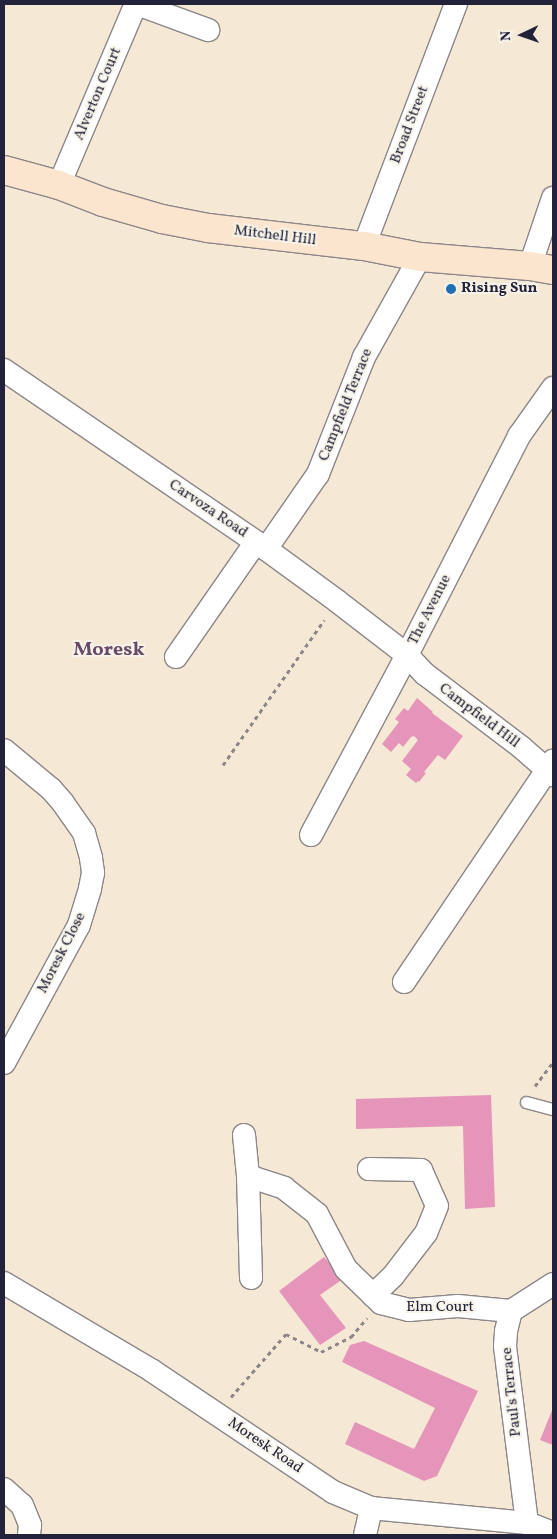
<!DOCTYPE html>
<html>
<head>
<meta charset="utf-8">
<style>
	body { margin:0 }
	#map { position:relative; width:557px; height:1539px; overflow:hidden; background:#f5e9d6; font-family:Vollkorn,serif }
	div>[style] { position:absolute }
	.building>* { inset:0; background:#e695ba }
	.path>* { height:3px; margin-top:-1.5px; transform-origin:0; background:repeating-linear-gradient(90deg,#8c8688 0 4px,transparent 0 8px) }
	.roads { filter:drop-shadow(1px 0 #8c8688) drop-shadow(-1px 0 #8c8688) drop-shadow(0 1px #8c8688) drop-shadow(0 -1px #8c8688) }
	.lane>* { height:11px; margin:-5.5px; padding:0 5.5px; transform-origin:5.5px; border-radius:5.5px; background:#fff }
	.street>* { height:22px; margin:-11px; padding:0 11px; transform-origin:11px; border-radius:11px; background:#fff }
	.secondary>* { height:28px; margin:-14px; padding:0 14px; transform-origin:14px; border-radius:14px; background:#fce5cf }
	.dots>* { width:14px; height:14px; translate:-50% -50%; box-sizing:border-box; border:2px solid #f7f3e8; border-radius:50% }
	span { translate:-50% -50%; white-space:nowrap; text-align:center; line-height:1.15; -webkit-text-stroke:4px #f7f3e8; paint-order:stroke }
	.street-label { font-size:15px; color:#22223b }
	.poi-label { font-size:15px; color:#22223b; font-weight:700 }
	.left { translate:0 -50%; text-align:left }
	.district-label { font-size:20px; color:#674a67; font-weight:700 }
	.frame { position:absolute; inset:0; border:5px solid #22223b; pointer-events:none }
	.north { position:absolute; left:497px; top:10px; width:50px; height:50px; -webkit-text-stroke:4px #f7f3e8; paint-order:stroke; rotate:267deg; font-size:14px; font-weight:700; line-height:20px; text-align:center; color:#22223b }
	.north::after { content:''; display:block; margin:auto; width:18px; height:22px; background:#22223b; clip-path:polygon(50% 0,100% 100%,50% 72%,0 100%) }
</style>
</head>
<body>
<div id="map">
	<div class="building">
		<div style="clip-path:polygon(417px 698px,433px 712px,432px 713px,463px 736px,445px 760px,438px 755px,424px 772px,426px 773px,419px 782px,418px 781px,416px 783px,406px 775px,411px 769px,402px 761px,418px 740px,414px 736px,411px 737px,403px 747px,399px 743px,391px 752px,382px 744px,399px 722px,395px 719px,404px 708px,408px 711px)"></div>
		<div style="clip-path:polygon(491px 1095px,495px 1207px,465px 1209px,463px 1126px,356px 1129px,356px 1099px)"></div>
		<div style="clip-path:polygon(324px 1257px,343px 1279px,320px 1295px,346px 1328px,320px 1345px,279px 1291px)"></div>
		<div style="clip-path:polygon(364px 1341px,478px 1391px,437px 1476px,424px 1481px,345px 1444px,355px 1422px,414px 1449px,435px 1408px,342px 1362px,350px 1345px)"></div>
		<div style="clip-path:polygon(553px 1408px,553px 1445px,540px 1440px)"></div>
	</div>
	<div class="path">
		<div style="left:223px;top:765px;width:177px;rotate:-55.1deg"></div>
		<div style="left:535px;top:1086px;width:30px;rotate:-53deg"></div>
		<div style="left:231px;top:1397px;width:84px;rotate:-48.9deg"></div>
		<div style="left:286px;top:1334px;width:39px;rotate:27deg"></div>
		<div style="left:321px;top:1352px;width:34px;rotate:-27deg"></div>
		<div style="left:351px;top:1337px;width:25px;rotate:-50deg"></div>
	</div>
	<div class="roads">
		<div class="lane">
			<div style="left:526px;top:1102px;width:28px;rotate:15deg"></div>
		</div>
		<div class="street">
			<div style="left:137px;top:4px;width:76px;rotate:20.1deg"></div>
			<div style="left:59px;top:185px;width:197px;rotate:-67deg"></div>
			<div style="left:364px;top:246px;width:259px;rotate:-69.2deg"></div>
			<div style="left:530px;top:266px;width:72px;rotate:-71.3deg"></div>
			<div style="left:4px;top:370px;width:317px;rotate:34.3deg"></div>
			<div style="left:266px;top:549px;width:88px;rotate:36.2deg"></div>
			<div style="left:337px;top:601px;width:88px;rotate:37.6deg"></div>
			<div style="left:407px;top:655px;width:26px;rotate:47deg"></div>
			<div style="left:425px;top:674px;width:121px;rotate:37.2deg"></div>
			<div style="left:521px;top:747px;width:43px;rotate:41.2deg"></div>
			<div style="left:266px;top:549px;width:91px;rotate:-55.3deg"></div>
			<div style="left:318px;top:474px;width:126px;rotate:-68.5deg"></div>
			<div style="left:364px;top:357px;width:115px;rotate:-60.8deg"></div>
			<div style="left:176px;top:657px;width:140px;rotate:-55.2deg"></div>
			<div style="left:4px;top:750px;width:61px;rotate:39.7deg"></div>
			<div style="left:51px;top:789px;width:18px;rotate:49deg"></div>
			<div style="left:63px;top:803px;width:37px;rotate:55deg"></div>
			<div style="left:84px;top:833px;width:26px;rotate:74deg"></div>
			<div style="left:91px;top:858px;width:15px;rotate:82deg"></div>
			<div style="left:93px;top:873px;width:16px;rotate:101deg"></div>
			<div style="left:90px;top:889px;width:38px;rotate:107deg"></div>
			<div style="left:79px;top:925px;width:157px;rotate:118.5deg"></div>
			<div style="left:311px;top:835px;width:204px;rotate:-61.9deg"></div>
			<div style="left:407px;top:655px;width:246px;rotate:-62.9deg"></div>
			<div style="left:519px;top:436px;width:59px;rotate:-54.7deg"></div>
			<div style="left:404px;top:982px;width:267px;rotate:-56deg"></div>
			<div style="left:244px;top:1135px;width:41px;rotate:84.4deg"></div>
			<div style="left:248px;top:1176px;width:38px;rotate:18deg"></div>
			<div style="left:284px;top:1188px;width:42px;rotate:38.2deg"></div>
			<div style="left:317px;top:1214px;width:62px;rotate:62.2deg"></div>
			<div style="left:346px;top:1269px;width:49px;rotate:44.2deg"></div>
			<div style="left:381px;top:1303px;width:29px;rotate:14deg"></div>
			<div style="left:409px;top:1310px;width:49px;rotate:-4.7deg"></div>
			<div style="left:458px;top:1306px;width:53px;rotate:5.4deg"></div>
			<div style="left:369px;top:1169px;width:52px;rotate:1.1deg"></div>
			<div style="left:421px;top:1170px;width:39px;rotate:66deg"></div>
			<div style="left:437px;top:1206px;width:29px;rotate:112deg"></div>
			<div style="left:426px;top:1233px;width:54px;rotate:127.5deg"></div>
			<div style="left:393px;top:1276px;width:28px;rotate:136deg"></div>
			<div style="left:248px;top:1176px;width:102px;rotate:88.3deg"></div>
			<div style="left:4px;top:1283px;width:171px;rotate:30.6deg"></div>
			<div style="left:151px;top:1370px;width:219px;rotate:33.8deg"></div>
			<div style="left:333px;top:1492px;width:41px;rotate:22.8deg"></div>
			<div style="left:371px;top:1508px;width:157px;rotate:5.5deg"></div>
			<div style="left:527px;top:1523px;width:28px;rotate:21deg"></div>
			<div style="left:4px;top:1489px;width:24px;rotate:42deg"></div>
			<div style="left:22px;top:1505px;width:22px;rotate:68deg"></div>
			<div style="left:30px;top:1525px;width:10px;rotate:96deg"></div>
			<div style="left:527px;top:1523px;width:178px;rotate:-97.1deg"></div>
			<div style="left:505px;top:1346px;width:15px;rotate:-86deg"></div>
			<div style="left:506px;top:1331px;width:21px;rotate:-76deg"></div>
			<div style="left:511px;top:1311px;width:50px;rotate:-32.7deg"></div>
			<div style="left:365px;top:1535px;width:28px;rotate:-77deg"></div>
		</div>
		<div class="secondary">
			<div style="left:4px;top:170px;width:57px;rotate:15.3deg"></div>
			<div style="left:59px;top:185px;width:47px;rotate:21.1deg"></div>
			<div style="left:103px;top:202px;width:61px;rotate:16.1deg"></div>
			<div style="left:162px;top:219px;width:47px;rotate:11.1deg"></div>
			<div style="left:208px;top:228px;width:157px;rotate:6.6deg"></div>
			<div style="left:364px;top:246px;width:57px;rotate:11.1deg"></div>
			<div style="left:420px;top:257px;width:110px;rotate:4.7deg"></div>
			<div style="left:530px;top:266px;width:23px;rotate:10deg"></div>
		</div>
	</div>
	<div class="dots">
		<div style="left:451px;top:289px;background:#1f6fb2"></div>
	</div>
	<div class="street-label">
		<span style="left:98px;top:94px;rotate:-67deg">Alverton Court</span>
		<span style="left:410px;top:125px;rotate:-69deg">Broad Street</span>
		<span style="left:275px;top:236px;rotate:7deg">Mitchell Hill</span>
		<span style="left:346px;top:405px;rotate:-68deg">Campfield Terrace</span>
		<span style="left:208px;top:509px;rotate:34deg">Carvoza Road</span>
		<span style="left:430px;top:610px;rotate:-63deg">The Avenue</span>
		<span style="left:479px;top:716px;rotate:37deg">Campfield Hill</span>
		<span style="left:62px;top:953px;rotate:-63deg">Moresk Close</span>
		<span style="left:440px;top:1308px">Elm Court</span>
		<span style="left:512px;top:1392px;rotate:-96deg">Paul's Terrace</span>
		<span style="left:265px;top:1446px;rotate:34deg">Moresk Road</span>
	</div>
	<div class="poi-label">
		<span class="left" style="left:461px;top:289px">Rising Sun</span>
	</div>
	<div class="district-label">
		<span style="left:109px;top:650px">Moresk</span>
	</div>
	<div class="frame"></div>
	<div class="north">N</div>
</div>
</body>
</html>
